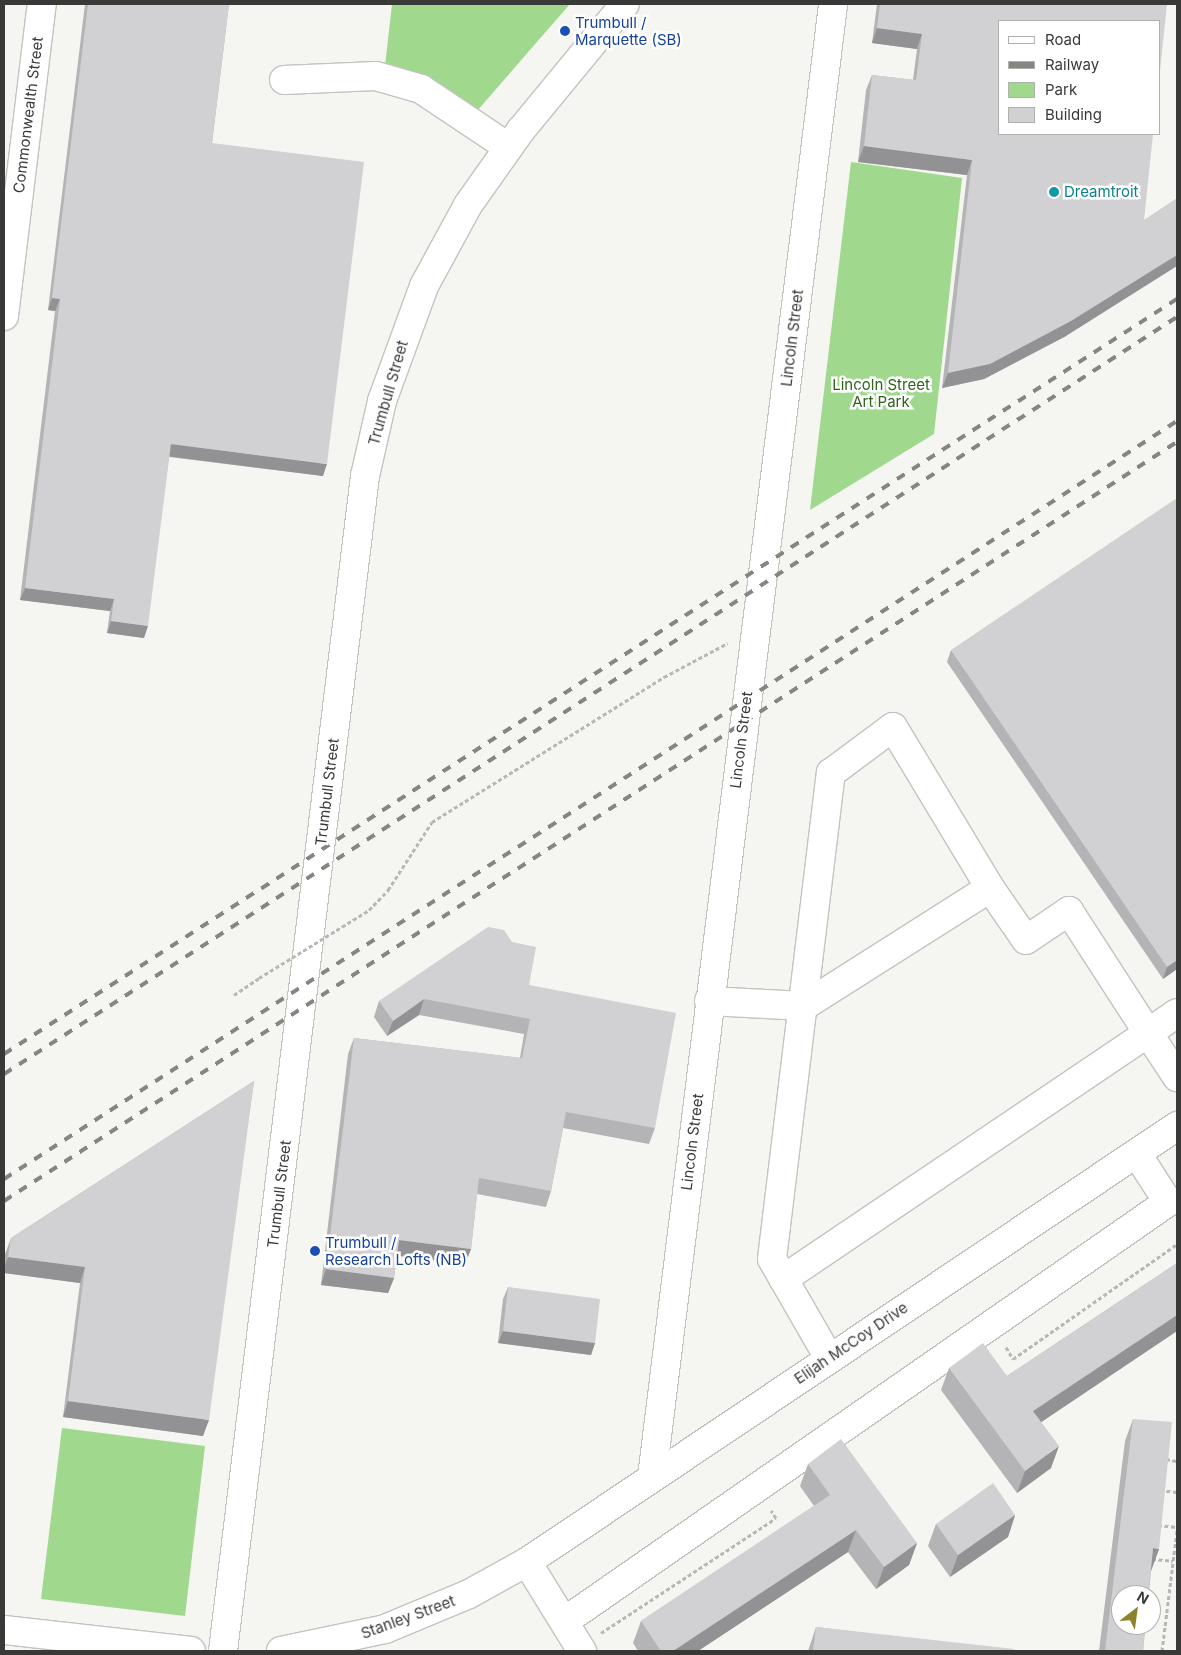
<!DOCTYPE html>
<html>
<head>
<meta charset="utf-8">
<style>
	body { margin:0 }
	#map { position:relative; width:1181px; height:1655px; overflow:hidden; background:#f5f5f1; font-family:Inter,sans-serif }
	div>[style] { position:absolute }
	.green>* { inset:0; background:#a0d98e }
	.path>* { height:3px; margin-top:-1.5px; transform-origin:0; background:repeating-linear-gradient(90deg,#b7b7b4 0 4px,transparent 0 6.5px) }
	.roads { filter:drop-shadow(1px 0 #c4c3c0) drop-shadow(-1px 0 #c4c3c0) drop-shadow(0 1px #c4c3c0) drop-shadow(0 -1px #c4c3c0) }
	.minor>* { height:28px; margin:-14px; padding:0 14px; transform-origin:14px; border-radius:14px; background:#fff }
	.rail>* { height:4px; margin-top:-2px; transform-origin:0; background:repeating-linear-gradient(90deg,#858582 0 9px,transparent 0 18px) }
	.path-bridge>* { height:3px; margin-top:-1.5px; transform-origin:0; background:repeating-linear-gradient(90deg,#b7b7b4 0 4px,transparent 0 6.5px) }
	.wall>* { inset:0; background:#b4b3b5 }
	.shaded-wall>* { inset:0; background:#929294 }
	.building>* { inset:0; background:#d1d0d3 }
	.dots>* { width:14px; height:14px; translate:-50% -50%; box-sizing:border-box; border:2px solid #fff; border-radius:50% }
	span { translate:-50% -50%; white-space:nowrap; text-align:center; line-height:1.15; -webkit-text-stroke:5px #fff; paint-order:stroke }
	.transit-label { font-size:15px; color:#164399 }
	.left { translate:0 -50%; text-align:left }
	.street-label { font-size:15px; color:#393938 }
	.culture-label { font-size:15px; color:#0d838f }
	.park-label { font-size:15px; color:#2e6419 }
	.frame { position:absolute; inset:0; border:5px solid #393938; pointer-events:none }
	.legend { position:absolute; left:998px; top:20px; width:162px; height:115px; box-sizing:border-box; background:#fff; border:1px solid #b0b0af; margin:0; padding:6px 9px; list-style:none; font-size:15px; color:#393938 }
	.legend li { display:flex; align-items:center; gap:10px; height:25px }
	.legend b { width:25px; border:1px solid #b0b0af }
	.north { position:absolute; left:1111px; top:1585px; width:50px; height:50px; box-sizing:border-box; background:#fff; border:1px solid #b0b0af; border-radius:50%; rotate:30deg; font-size:14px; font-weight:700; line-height:20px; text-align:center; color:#393938 }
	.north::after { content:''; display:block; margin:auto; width:18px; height:22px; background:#8a832a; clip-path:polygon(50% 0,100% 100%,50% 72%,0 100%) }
</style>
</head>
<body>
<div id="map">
	<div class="green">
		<div style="clip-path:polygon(392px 4px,570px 4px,477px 111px,430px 77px,385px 66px)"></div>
		<div style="clip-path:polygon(851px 162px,962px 178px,934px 434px,810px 510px)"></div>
		<div style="clip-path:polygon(62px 1428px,205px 1446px,185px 1616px,41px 1599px)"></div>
	</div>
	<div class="path">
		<div style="left:369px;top:910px;width:28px;rotate:-46deg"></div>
		<div style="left:388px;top:890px;width:81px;rotate:-57.1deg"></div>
		<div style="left:432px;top:822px;width:274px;rotate:-32deg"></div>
		<div style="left:664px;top:677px;width:72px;rotate:-28deg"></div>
		<div style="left:234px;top:995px;width:30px;rotate:-34deg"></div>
		<div style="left:1006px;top:1347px;width:14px;rotate:60deg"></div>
		<div style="left:1013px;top:1359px;width:200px;rotate:-35deg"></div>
		<div style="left:1166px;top:1459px;width:11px;rotate:10deg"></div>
		<div style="left:1160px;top:1490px;width:17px;rotate:7deg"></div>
		<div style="left:1158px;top:1525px;width:19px;rotate:6deg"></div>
		<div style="left:1152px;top:1559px;width:21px;rotate:5deg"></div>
		<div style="left:601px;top:1633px;width:209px;rotate:-33.3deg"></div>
		<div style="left:776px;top:1518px;width:9px;rotate:-122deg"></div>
		<div style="left:1162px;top:1651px;width:122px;rotate:-82.9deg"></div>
	</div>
	<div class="roads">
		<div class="minor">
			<div style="left:284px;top:80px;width:92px;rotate:-2.5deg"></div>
			<div style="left:376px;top:76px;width:47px;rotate:16.1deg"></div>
			<div style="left:421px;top:89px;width:105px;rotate:33.7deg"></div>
			<div style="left:4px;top:316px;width:314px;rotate:-83.1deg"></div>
			<div style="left:709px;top:1001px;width:95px;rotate:3deg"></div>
			<div style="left:804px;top:1006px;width:220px;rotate:-32.4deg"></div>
			<div style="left:990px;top:888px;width:63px;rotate:55.3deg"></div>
			<div style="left:1026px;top:940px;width:52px;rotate:-34deg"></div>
			<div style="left:1069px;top:911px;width:145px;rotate:57.1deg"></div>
			<div style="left:1148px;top:1033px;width:440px;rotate:146deg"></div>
			<div style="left:1177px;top:1013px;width:35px;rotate:145deg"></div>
			<div style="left:1148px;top:1033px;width:53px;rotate:56.6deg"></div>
			<div style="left:829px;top:1358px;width:114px;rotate:-119.9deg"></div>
			<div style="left:772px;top:1259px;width:490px;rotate:-83.1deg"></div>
			<div style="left:831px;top:773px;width:77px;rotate:-36.6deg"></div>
			<div style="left:893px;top:727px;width:188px;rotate:58.9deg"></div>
			<div style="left:652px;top:1477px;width:1484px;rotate:-82.99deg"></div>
			<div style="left:527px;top:1562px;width:105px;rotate:58.3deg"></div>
			<div style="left:565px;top:1621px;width:734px;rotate:-34.79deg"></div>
			<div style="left:1168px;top:1202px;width:57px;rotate:-122.9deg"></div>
			<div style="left:4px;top:1630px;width:188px;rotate:6.4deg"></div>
			<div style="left:223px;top:1651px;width:1184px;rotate:-83.11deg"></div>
			<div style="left:365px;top:476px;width:77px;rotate:-77.2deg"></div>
			<div style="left:382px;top:401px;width:122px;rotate:-69.9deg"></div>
			<div style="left:424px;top:286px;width:92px;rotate:-61.5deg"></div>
			<div style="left:468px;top:205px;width:92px;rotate:-54.8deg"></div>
			<div style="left:521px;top:130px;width:163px;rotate:-50.5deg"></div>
			<div style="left:281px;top:1651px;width:106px;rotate:-11.9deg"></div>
			<div style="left:385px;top:1629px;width:91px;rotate:-22.6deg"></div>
			<div style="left:469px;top:1594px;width:66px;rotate:-28.9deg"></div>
			<div style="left:527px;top:1562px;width:783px;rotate:-33.85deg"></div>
		</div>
	</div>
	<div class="rail">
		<div style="left:4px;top:1054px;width:1395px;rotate:-32.77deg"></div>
		<div style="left:4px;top:1074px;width:1396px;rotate:-32.84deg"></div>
		<div style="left:4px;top:1179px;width:1397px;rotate:-32.87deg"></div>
		<div style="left:4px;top:1201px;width:1397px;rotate:-32.91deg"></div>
	</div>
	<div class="path-bridge">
		<div style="left:259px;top:978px;width:129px;rotate:-31.7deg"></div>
	</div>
	<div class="wall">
		<div style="clip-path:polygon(85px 4px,229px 4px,212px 143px,323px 476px,169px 457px,144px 638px,107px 633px,110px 611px,20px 600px,55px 311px,48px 310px)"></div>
		<div style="clip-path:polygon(877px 4px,1167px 4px,1066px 336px,984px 379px,942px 388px,967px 175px,858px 162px,866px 90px,872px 75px,913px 80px,917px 49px,872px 43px)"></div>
		<div style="clip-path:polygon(951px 650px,1177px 969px,1163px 979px,947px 662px)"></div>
		<div style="clip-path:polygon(529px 985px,655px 1128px,649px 1144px,563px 1128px,551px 1191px,546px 1207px,477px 1194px,471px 1249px,465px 1264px,397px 1256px,394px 1278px,388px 1293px,321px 1285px,348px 1054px,354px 1038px,520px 1058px,524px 1034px,419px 1015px,387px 1036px,374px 1017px,379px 1001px)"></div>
		<div style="clip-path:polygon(254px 1081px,203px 1436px,63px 1417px,80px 1283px,4px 1273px,5px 1254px,11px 1238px)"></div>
		<div style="clip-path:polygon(1177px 1263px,1177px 1331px,1041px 1422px,1051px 1468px,1017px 1493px,941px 1390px,949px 1368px,1007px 1376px)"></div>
		<div style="clip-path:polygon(508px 1287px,595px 1343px,591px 1355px,498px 1343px,503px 1299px)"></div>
		<div style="clip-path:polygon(1133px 1419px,1159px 1549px,1151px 1571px,1143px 1651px,1099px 1651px,1125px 1441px)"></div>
		<div style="clip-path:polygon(808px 1464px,917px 1543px,909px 1565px,876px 1589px,848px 1552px,698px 1651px,638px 1651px,633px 1643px,641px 1621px,814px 1506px,800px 1486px)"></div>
		<div style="clip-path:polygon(1015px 1515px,1008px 1537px,950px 1577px,928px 1546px,936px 1524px)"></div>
		<div style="clip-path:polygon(816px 1627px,1013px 1651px,808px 1651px)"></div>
	</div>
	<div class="shaded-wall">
		<div style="clip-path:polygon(877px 28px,922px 34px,917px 49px,872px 43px)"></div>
		<div style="clip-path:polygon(864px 146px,972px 160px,967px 175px,858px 162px)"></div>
		<div style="clip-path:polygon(1177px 255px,1177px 266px,1066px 336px,984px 379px,942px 388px,948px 373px)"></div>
		<div style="clip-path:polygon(52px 298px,60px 299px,55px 311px,48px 310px)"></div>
		<div style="clip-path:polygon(171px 444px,327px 464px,323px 476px,166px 456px)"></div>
		<div style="clip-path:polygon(25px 588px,114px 599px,110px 611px,20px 600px)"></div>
		<div style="clip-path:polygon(111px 621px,148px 626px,144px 638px,107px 633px)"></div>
		<div style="clip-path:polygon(1177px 960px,1177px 969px,1163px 979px,1167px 967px)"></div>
		<div style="clip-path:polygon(424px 999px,419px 1015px,387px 1036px,393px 1021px)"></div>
		<div style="clip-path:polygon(399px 1240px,471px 1249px,465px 1264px,393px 1255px)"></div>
		<div style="clip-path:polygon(8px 1257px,85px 1267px,80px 1283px,4px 1273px,4px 1269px)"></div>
		<div style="clip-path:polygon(326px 1269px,394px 1278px,388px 1293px,321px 1285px)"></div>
		<div style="clip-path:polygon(1177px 1315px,1177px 1331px,1025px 1433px,1033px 1411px)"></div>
		<div style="clip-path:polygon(503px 1331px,595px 1343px,591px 1355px,498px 1343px)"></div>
		<div style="clip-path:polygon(68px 1401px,209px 1420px,203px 1436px,63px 1417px)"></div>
		<div style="clip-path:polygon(1059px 1446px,1051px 1468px,1017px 1493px,1025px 1471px)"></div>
		<div style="clip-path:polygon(1015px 1515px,1008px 1537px,950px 1577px,958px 1555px)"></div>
		<div style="clip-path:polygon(856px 1530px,848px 1552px,698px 1651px,673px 1651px)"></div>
		<div style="clip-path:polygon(917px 1543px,909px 1565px,876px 1589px,884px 1567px)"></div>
		<div style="clip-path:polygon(1153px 1548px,1159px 1549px,1151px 1571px)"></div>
	</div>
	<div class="building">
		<div style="clip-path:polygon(88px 4px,229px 4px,212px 143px,364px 162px,327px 464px,171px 444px,148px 626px,111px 621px,114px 599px,25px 588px,60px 299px,52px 298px)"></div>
		<div style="clip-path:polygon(880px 4px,1167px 4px,1160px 71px,1160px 21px,1000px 21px,1000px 134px,1153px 134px,1144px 220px,1177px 198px,1177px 255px,1071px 321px,990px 364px,948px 373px,972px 160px,864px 146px,872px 75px,916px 80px,922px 34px,877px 28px)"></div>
		<div style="clip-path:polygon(1177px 498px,1177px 960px,1167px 967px,951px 650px)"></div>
		<div style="clip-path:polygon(488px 927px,504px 930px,512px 942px,536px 947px,529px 985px,676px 1013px,655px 1128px,566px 1112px,551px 1191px,479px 1178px,471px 1249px,399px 1240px,394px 1278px,326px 1269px,354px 1038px,522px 1058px,530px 1019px,424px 999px,393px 1021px,379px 1001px)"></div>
		<div style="clip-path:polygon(254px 1081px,209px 1420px,68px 1401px,85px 1267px,8px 1257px,11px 1238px)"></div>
		<div style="clip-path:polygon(1177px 1263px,1177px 1315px,1033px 1411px,1059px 1446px,1025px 1471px,949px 1368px,983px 1343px,1007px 1376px)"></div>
		<div style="clip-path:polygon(508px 1287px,600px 1299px,595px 1343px,503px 1331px)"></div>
		<div style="clip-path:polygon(1133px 1419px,1172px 1422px,1159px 1549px,1153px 1548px,1148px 1595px,1121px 1595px,1121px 1625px,1145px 1625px,1143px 1651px,1105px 1651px)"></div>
		<div style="clip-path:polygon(841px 1439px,917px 1543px,884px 1567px,856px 1530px,673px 1651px,661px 1651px,641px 1621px,830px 1495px,808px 1464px)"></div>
		<div style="clip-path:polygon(993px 1483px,1015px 1515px,958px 1555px,936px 1524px)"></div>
		<div style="clip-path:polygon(816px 1627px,1014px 1649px,1013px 1651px,813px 1651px)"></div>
	</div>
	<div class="dots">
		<div style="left:565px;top:31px;background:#1a4fb4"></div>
		<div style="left:1054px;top:192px;background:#0f9aa8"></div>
		<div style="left:315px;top:1251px;background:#1a4fb4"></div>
	</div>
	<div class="transit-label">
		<span class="left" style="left:575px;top:31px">Trumbull /<br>Marquette (SB)</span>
		<span class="left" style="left:325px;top:1251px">Trumbull /<br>Research Lofts (NB)</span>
	</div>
	<div class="street-label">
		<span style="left:28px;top:115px;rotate:-83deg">Commonwealth Street</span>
		<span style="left:792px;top:338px;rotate:-83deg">Lincoln Street</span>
		<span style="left:388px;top:393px;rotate:-74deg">Trumbull Street</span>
		<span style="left:741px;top:740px;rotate:-83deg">Lincoln Street</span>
		<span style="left:327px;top:792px;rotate:-83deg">Trumbull Street</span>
		<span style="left:692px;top:1142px;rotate:-83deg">Lincoln Street</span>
		<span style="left:279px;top:1194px;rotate:-83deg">Trumbull Street</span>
		<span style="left:851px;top:1343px;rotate:-34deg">Elijah McCoy Drive</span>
		<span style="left:408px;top:1617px;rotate:-20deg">Stanley Street</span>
	</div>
	<div class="culture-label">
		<span class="left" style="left:1064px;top:192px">Dreamtroit</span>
	</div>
	<div class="park-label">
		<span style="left:881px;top:393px">Lincoln Street<br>Art Park</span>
	</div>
	<div class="frame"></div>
	<ul class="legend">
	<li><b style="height:6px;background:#fff"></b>Road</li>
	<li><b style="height:6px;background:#858582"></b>Railway</li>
	<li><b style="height:14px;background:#a0d98e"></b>Park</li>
	<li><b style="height:14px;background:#d1d0d3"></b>Building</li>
	</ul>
	<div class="north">N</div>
</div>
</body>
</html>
